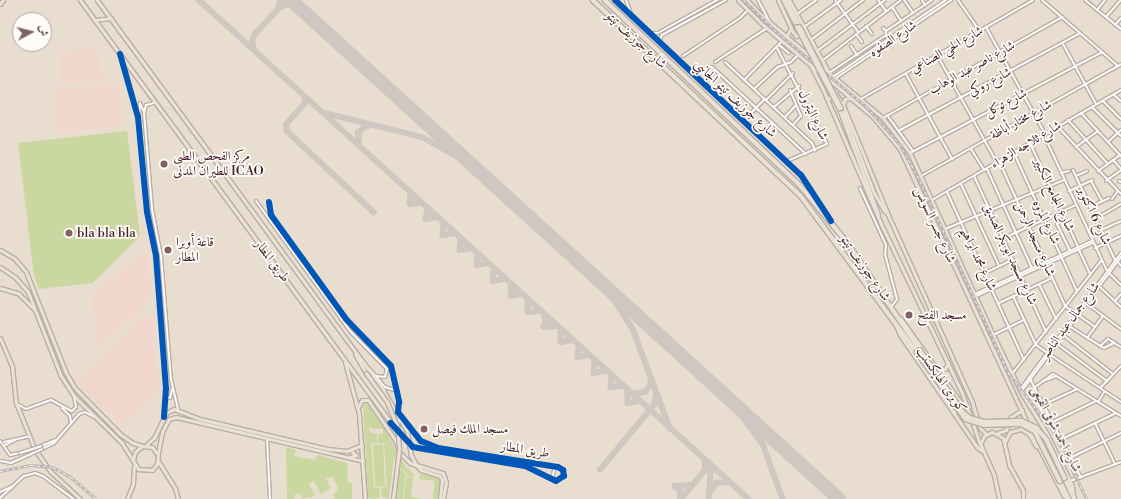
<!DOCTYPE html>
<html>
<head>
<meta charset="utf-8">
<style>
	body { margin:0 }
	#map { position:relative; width:1121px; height:499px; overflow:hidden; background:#e8ddce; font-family:"Libre Bodoni",Amiri,serif }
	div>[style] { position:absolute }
	.built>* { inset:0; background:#f0d6cb }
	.green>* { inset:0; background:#cad7a0 }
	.taxiway>* { height:5.5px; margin:-2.75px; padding:0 2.75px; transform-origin:2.75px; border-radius:2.75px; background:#d0c8c0 }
	.runway>* { height:14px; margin:-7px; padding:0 7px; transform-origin:7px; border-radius:7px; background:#d0c8c0 }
	.roads { filter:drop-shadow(1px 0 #b8aea5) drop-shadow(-1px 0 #b8aea5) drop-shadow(0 1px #b8aea5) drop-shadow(0 -1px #b8aea5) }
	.minor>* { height:2px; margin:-1px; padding:0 1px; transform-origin:1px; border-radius:1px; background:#fcfaf8 }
	.major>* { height:3px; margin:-1.5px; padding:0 1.5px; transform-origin:1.5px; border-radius:1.5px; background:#ebe1d6 }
	.highway>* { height:3.5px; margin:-1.75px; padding:0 1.75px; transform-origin:1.75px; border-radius:1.75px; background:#ebe1d6 }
	.rail>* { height:2.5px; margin-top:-1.25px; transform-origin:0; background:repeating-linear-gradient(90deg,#fdfcf7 0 3px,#b9b2b2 0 6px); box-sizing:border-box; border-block:1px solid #b9b2b2 }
	.bridges { filter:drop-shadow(1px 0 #b8aea5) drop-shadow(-1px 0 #b8aea5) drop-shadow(0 1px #b8aea5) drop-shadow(0 -1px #b8aea5) }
	.minor-bridge>* { height:2px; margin:-1px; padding:0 1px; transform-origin:1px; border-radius:1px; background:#fcfaf8 }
	.major-bridge>* { height:3px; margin:-1.5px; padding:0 1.5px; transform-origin:1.5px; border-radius:1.5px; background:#ebe1d6 }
	.highway-bridge>* { height:3.5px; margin:-1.75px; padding:0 1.75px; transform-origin:1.75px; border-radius:1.75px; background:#ebe1d6 }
	.cycleway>* { height:6px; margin:-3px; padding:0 3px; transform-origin:3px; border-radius:3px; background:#0057b8 }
	.dots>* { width:11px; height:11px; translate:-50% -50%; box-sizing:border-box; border:2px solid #fdfcf7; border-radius:50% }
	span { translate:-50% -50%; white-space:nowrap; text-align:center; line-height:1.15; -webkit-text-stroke:3.5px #fdfcf7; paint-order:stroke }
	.street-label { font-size:13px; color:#4a1f2b }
	.poi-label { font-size:13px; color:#4a1f2b }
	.left { translate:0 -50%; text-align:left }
	.north { position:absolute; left:12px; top:12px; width:40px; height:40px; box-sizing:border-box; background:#fdfcf7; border:1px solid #b5a4a5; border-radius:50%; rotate:83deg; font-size:11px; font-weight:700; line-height:16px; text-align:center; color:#4a1f2b }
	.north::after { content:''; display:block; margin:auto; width:14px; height:18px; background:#816264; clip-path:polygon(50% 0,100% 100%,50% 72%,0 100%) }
</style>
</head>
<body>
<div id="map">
	<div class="built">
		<div style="clip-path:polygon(97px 48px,103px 80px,62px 84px,59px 52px)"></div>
		<div style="clip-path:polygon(119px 83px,123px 125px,57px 133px,53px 90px)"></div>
		<div style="clip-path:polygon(148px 250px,150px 300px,98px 349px,91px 295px)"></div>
		<div style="clip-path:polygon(152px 312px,159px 390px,120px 425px,76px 380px)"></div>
	</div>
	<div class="green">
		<div style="clip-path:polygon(127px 131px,140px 236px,93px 283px,39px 289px,34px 276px,18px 143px)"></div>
		<div style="clip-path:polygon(365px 401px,384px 428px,406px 467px,414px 474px,413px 478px,399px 468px,400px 460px,394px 459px,392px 449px,384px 443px,378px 443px,378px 434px,383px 434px,383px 429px,372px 429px,368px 426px,370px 432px,377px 434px,377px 443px,371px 444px,374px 488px,379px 488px,380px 497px,376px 499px,368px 498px,363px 403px)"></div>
		<div style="clip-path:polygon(383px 444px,385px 486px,375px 487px,373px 445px)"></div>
		<div style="clip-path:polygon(384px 444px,392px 449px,394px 456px,389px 499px,382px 497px,381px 487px,387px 487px)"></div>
		<div style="clip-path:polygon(286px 447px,296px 450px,294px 456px,315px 460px,317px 455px,347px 463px,348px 482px,352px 483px,352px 499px,335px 499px,333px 495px,338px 488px,332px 476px,326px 479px,331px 488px,321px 494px,314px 481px,309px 484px,315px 496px,302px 499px,299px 493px,293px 496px,295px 499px,287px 499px)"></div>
		<div style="clip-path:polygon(399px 469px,406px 474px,403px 499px,395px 499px)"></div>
		<div style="clip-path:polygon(420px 474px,440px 479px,439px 499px,433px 499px,435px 481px,419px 479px)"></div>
		<div style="clip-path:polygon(407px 475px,413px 479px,411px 497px,422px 499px,404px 499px)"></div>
	</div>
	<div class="taxiway">
		<div style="left:199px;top:0;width:743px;rotate:42.22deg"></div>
		<div style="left:279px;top:8px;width:10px;rotate:-24deg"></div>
		<div style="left:288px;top:4px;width:11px;rotate:15deg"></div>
		<div style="left:254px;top:50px;width:9px;rotate:-103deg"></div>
		<div style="left:252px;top:41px;width:8px;rotate:-67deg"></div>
		<div style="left:255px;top:34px;width:33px;rotate:-47deg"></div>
		<div style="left:277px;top:10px;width:11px;rotate:-68deg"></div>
		<div style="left:305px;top:97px;width:6px;rotate:81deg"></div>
		<div style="left:306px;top:103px;width:28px;rotate:132deg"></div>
		<div style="left:287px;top:124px;width:7px;rotate:90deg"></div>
		<div style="left:287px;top:131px;width:119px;rotate:43deg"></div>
		<div style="left:325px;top:113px;width:100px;rotate:13.9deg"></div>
		<div style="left:422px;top:137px;width:56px;rotate:28.9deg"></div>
		<div style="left:359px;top:146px;width:13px;rotate:-94deg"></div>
		<div style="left:358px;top:133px;width:9px;rotate:-41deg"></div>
		<div style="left:365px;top:127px;width:7px;rotate:-16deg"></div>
		<div style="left:411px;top:194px;width:10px;rotate:96deg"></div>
		<div style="left:410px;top:204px;width:11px;rotate:-5deg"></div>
		<div style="left:428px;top:209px;width:10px;rotate:101deg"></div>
		<div style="left:426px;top:219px;width:11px;rotate:-10deg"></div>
		<div style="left:444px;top:224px;width:11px;rotate:95deg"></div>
		<div style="left:443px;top:235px;width:11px;rotate:-10deg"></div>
		<div style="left:461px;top:239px;width:11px;rotate:95deg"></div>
		<div style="left:460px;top:250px;width:11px;rotate:-10deg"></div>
		<div style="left:478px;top:255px;width:10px;rotate:96deg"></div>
		<div style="left:477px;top:265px;width:10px;rotate:-11deg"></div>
		<div style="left:494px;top:270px;width:11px;rotate:95deg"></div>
		<div style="left:493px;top:281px;width:11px;rotate:-10deg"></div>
		<div style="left:600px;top:282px;width:26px;rotate:51deg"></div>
		<div style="left:616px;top:302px;width:32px;rotate:58deg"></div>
		<div style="left:633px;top:329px;width:106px;rotate:69.5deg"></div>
		<div style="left:512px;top:285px;width:11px;rotate:95deg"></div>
		<div style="left:511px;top:296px;width:10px;rotate:-11deg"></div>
		<div style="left:528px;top:301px;width:11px;rotate:90deg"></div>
		<div style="left:528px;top:312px;width:11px;rotate:-5deg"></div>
		<div style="left:545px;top:316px;width:6px;rotate:81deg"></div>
		<div style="left:546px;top:322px;width:5px;rotate:112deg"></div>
		<div style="left:544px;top:327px;width:12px;rotate:-5deg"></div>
		<div style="left:561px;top:331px;width:11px;rotate:90deg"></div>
		<div style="left:561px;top:342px;width:11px;rotate:-10deg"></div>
		<div style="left:579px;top:347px;width:10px;rotate:96deg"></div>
		<div style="left:578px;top:357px;width:10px;rotate:-11deg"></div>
		<div style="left:595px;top:362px;width:11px;rotate:95deg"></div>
		<div style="left:594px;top:373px;width:11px;rotate:-10deg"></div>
		<div style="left:612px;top:377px;width:10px;rotate:96deg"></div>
		<div style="left:611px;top:387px;width:10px;rotate:-6deg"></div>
		<div style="left:628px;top:392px;width:11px;rotate:90deg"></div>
		<div style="left:628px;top:403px;width:10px;rotate:-11deg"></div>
		<div style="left:631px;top:394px;width:14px;rotate:-8deg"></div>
		<div style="left:645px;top:392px;width:9px;rotate:-54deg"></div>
		<div style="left:650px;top:385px;width:6px;rotate:-81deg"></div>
		<div style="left:731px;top:401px;width:54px;rotate:53.3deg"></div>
		<div style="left:763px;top:444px;width:59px;rotate:70deg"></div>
		<div style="left:708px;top:464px;width:9px;rotate:72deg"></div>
		<div style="left:711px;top:473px;width:26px;rotate:94deg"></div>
		<div style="left:600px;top:470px;width:85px;rotate:-50.3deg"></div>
		<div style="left:654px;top:405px;width:9px;rotate:-77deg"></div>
		<div style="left:710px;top:491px;width:11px;rotate:-49deg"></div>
		<div style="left:717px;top:483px;width:12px;rotate:-5deg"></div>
		<div style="left:680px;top:499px;width:8px;rotate:-90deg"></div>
		<div style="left:680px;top:491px;width:7px;rotate:-135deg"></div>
		<div style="left:675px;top:486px;width:17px;rotate:-3deg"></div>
		<div style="left:681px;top:499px;width:38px;rotate:-50deg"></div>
		<div style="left:705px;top:470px;width:9px;rotate:-90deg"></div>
	</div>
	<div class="runway">
		<div style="left:291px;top:0;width:741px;rotate:42.32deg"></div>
	</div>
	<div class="roads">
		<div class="minor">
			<div style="left:615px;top:0;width:255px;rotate:43.3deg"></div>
			<div style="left:801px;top:175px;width:54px;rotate:56.3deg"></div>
			<div style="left:626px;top:0;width:15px;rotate:70deg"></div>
			<div style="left:758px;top:0;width:24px;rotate:62deg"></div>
			<div style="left:835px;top:0;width:39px;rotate:54deg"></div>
			<div style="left:878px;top:0;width:14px;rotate:54deg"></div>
			<div style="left:904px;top:0;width:16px;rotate:55deg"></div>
			<div style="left:922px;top:0;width:6px;rotate:59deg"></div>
			<div style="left:958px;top:0;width:37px;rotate:55deg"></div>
			<div style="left:1042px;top:0;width:101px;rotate:41deg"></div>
			<div style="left:1085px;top:0;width:46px;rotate:38.9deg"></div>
			<div style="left:892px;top:7px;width:17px;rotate:57deg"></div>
			<div style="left:1097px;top:10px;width:13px;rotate:-51deg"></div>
			<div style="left:797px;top:14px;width:24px;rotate:-36deg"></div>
			<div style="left:1106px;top:17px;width:23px;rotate:-49deg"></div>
			<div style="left:1115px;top:25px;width:9px;rotate:-49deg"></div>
			<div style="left:866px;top:26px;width:10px;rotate:53deg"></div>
			<div style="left:804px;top:27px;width:46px;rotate:-36.1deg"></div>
			<div style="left:986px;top:27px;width:122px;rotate:61.1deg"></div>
			<div style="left:883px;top:28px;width:4px;rotate:45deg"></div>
			<div style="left:651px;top:33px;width:7px"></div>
			<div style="left:658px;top:33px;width:68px;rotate:-29.2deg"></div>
			<div style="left:856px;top:34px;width:10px;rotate:53deg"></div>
			<div style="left:811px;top:40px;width:66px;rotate:-37.6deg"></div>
			<div style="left:659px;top:42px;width:8px;rotate:-67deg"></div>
			<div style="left:662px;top:35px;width:73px;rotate:-28.7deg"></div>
			<div style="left:1063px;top:44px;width:68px;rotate:61.2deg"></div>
			<div style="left:779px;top:45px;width:13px;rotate:39deg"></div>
			<div style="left:851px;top:46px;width:11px;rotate:56deg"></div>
			<div style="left:777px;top:48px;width:108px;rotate:62.5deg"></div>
			<div style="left:827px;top:144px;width:43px;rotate:157deg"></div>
			<div style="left:817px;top:51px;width:85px;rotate:-36.9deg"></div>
			<div style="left:937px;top:55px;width:124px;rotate:60.9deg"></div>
			<div style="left:683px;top:56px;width:69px;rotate:-33.7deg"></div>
			<div style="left:740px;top:18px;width:10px;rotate:-45deg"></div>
			<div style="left:122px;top:59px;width:60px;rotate:74.6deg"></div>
			<div style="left:138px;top:117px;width:95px;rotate:84.6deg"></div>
			<div style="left:147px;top:212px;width:45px;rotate:78.4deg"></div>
			<div style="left:156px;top:256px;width:132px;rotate:85.7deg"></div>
			<div style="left:166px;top:388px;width:27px;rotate:94deg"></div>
			<div style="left:823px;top:60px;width:98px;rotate:-37.6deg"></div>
			<div style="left:715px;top:62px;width:62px;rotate:-33.2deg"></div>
			<div style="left:725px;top:62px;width:119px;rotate:43deg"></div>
			<div style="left:812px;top:143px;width:8px;rotate:67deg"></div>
			<div style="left:712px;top:67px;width:128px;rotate:42.8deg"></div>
			<div style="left:829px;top:73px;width:69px;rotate:-33.7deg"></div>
			<div style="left:886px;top:35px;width:4px;rotate:-90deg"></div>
			<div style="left:886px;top:31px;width:55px;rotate:-34deg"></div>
			<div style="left:906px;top:74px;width:97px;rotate:61.6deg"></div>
			<div style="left:834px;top:76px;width:135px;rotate:-34.2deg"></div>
			<div style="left:836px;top:78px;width:139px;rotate:-34.1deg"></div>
			<div style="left:744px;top:80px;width:54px;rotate:-45.7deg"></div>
			<div style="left:754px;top:89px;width:33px;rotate:-43deg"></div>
			<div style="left:778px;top:67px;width:14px;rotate:-21deg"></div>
			<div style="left:791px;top:62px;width:10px;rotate:-45deg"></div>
			<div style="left:790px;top:90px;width:28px;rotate:67deg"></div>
			<div style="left:801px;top:116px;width:12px;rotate:132deg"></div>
			<div style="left:1114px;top:95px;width:9px;rotate:41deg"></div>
			<div style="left:861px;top:99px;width:198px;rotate:-29.9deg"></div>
			<div style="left:766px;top:100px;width:38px;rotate:-45deg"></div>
			<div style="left:1103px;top:101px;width:25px;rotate:45deg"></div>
			<div style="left:154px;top:103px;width:8px;rotate:166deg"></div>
			<div style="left:146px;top:105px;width:8px;rotate:104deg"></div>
			<div style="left:144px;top:113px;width:96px;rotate:85.2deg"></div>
			<div style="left:152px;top:209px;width:48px;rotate:79.2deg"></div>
			<div style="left:161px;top:256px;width:123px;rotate:85.4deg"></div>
			<div style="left:171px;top:379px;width:31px;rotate:77deg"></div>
			<div style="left:774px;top:107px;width:33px;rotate:-40deg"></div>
			<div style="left:1092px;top:107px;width:41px;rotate:45deg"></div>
			<div style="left:1081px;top:113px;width:59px;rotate:47.1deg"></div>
			<div style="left:139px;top:115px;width:12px;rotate:-85deg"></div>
			<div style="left:140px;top:103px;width:8px;rotate:67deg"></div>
			<div style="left:887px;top:115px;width:44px;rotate:54.2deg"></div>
			<div style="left:785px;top:117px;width:16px;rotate:-47deg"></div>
			<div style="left:883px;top:118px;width:206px;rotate:-29.4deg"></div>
			<div style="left:1068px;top:120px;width:59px;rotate:47.7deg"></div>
			<div style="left:743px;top:121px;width:31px;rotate:-45deg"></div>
			<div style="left:1057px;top:126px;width:93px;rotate:46.7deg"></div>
			<div style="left:900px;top:130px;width:204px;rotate:-28.3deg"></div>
			<div style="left:1044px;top:135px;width:150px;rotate:65.1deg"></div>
			<div style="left:1108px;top:142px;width:18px;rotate:-43deg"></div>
			<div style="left:1030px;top:143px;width:115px;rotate:65.2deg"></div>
			<div style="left:1076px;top:147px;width:27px;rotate:-36deg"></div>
			<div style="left:971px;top:149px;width:25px;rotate:58deg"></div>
			<div style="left:910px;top:153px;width:217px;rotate:-27.7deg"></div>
			<div style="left:1014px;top:153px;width:152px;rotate:65.5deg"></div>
			<div style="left:1113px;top:160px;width:12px;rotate:48deg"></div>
			<div style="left:999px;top:161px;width:159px;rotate:65.5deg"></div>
			<div style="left:1065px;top:306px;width:12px;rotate:35deg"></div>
			<div style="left:987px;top:169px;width:109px;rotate:65.6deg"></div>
			<div style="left:1073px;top:170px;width:99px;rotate:65deg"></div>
			<div style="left:1098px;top:171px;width:27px;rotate:-36deg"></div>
			<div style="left:1061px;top:173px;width:8px;rotate:-14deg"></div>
			<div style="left:921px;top:176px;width:229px;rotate:-29.2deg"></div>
			<div style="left:974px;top:176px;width:172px;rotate:65.2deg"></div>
			<div style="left:1076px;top:176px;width:12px;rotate:-24deg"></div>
			<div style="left:1091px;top:181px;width:23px;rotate:61deg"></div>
			<div style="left:1106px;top:181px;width:19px;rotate:-36deg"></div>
			<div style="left:1119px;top:181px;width:2px;rotate:27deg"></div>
			<div style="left:961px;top:184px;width:90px;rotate:65.1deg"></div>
			<div style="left:860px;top:188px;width:63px;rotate:65.5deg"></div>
			<div style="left:886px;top:245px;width:9px;rotate:96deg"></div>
			<div style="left:885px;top:254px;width:47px;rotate:75.1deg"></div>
			<div style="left:897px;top:299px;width:9px;rotate:126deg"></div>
			<div style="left:1069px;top:191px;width:26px;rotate:-25deg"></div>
			<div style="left:947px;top:192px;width:185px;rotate:65.4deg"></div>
			<div style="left:1112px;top:199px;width:10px;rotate:-53deg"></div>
			<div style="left:932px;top:200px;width:219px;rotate:-30.2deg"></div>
			<div style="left:256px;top:201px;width:162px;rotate:54.1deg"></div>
			<div style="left:351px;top:332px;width:52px;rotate:45.8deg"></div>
			<div style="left:387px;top:369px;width:8px;rotate:104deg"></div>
			<div style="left:385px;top:377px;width:9px;rotate:-174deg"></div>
			<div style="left:269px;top:202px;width:13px;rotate:81deg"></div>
			<div style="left:271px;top:215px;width:128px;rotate:54.2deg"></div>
			<div style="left:346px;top:319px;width:65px;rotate:46.2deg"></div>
			<div style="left:391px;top:366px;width:37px;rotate:77deg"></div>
			<div style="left:399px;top:402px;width:10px;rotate:96deg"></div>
			<div style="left:398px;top:412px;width:37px;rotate:52deg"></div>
			<div style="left:421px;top:441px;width:18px;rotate:22deg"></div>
			<div style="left:438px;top:448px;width:121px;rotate:9deg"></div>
			<div style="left:558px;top:467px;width:6px;rotate:31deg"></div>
			<div style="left:563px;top:470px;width:6px;rotate:81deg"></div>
			<div style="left:564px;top:476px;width:9px;rotate:148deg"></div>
			<div style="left:556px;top:481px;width:34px;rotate:-154deg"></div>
			<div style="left:525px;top:466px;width:114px;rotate:-170.4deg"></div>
			<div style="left:413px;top:447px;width:33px;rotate:-133deg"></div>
			<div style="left:1090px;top:207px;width:21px;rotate:-25deg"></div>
			<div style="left:1095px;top:219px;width:30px;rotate:-30deg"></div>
			<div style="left:1057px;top:224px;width:30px;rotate:64deg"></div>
			<div style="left:945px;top:229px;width:129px;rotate:-22.4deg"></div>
			<div style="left:1101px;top:230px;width:22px;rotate:-24deg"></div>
			<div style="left:1002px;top:239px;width:81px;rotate:-24.7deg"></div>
			<div style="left:1095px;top:248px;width:29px;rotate:-25deg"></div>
			<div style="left:1079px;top:250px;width:26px;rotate:65deg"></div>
			<div style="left:1117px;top:261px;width:6px;rotate:51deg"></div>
			<div style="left:985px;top:273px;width:30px;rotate:-26deg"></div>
			<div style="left:1109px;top:273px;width:17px;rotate:45deg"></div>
			<div style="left:1039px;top:284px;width:39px;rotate:64deg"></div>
			<div style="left:1099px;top:286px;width:30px;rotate:44deg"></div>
			<div style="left:975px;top:294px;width:128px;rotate:-24.4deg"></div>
			<div style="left:976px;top:296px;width:128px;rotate:-24.4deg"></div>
			<div style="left:1013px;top:296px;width:54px;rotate:64.9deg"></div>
			<div style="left:1036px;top:345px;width:12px;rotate:35deg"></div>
			<div style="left:1115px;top:301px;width:9px;rotate:-49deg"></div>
			<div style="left:999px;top:303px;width:59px;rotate:-25.3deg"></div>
			<div style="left:1086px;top:303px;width:44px;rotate:36.6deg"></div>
			<div style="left:1078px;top:315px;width:21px;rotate:35deg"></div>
			<div style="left:1069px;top:326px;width:41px;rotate:32.2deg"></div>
			<div style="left:1104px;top:348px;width:11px;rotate:-27deg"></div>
			<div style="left:1114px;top:343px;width:8px;rotate:30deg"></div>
			<div style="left:993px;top:335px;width:34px;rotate:-26deg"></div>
			<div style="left:1063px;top:335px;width:63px;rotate:38deg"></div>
			<div style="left:1087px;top:338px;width:27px;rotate:-54deg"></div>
			<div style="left:1056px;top:343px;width:64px;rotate:36.7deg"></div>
			<div style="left:1100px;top:346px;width:11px;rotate:-41deg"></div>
			<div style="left:1108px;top:339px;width:8px;rotate:30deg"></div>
			<div style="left:1049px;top:354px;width:87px;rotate:33.7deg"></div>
			<div style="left:364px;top:363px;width:32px;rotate:49deg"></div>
			<div style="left:385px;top:387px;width:13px;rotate:18deg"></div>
			<div style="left:1012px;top:374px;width:144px;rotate:-51.8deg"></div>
			<div style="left:1030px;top:379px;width:111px;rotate:62.7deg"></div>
			<div style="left:1043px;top:381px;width:14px;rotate:-21deg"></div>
			<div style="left:1035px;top:387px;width:22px;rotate:-36deg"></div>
			<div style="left:1053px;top:374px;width:80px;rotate:31.7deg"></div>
			<div style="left:1100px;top:388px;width:30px;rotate:-46deg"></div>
			<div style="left:1020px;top:390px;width:170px;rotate:-53.6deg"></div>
			<div style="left:1021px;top:392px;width:168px;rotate:-53.5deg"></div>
			<div style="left:167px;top:397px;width:3px;rotate:18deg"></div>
			<div style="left:170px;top:398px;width:9px;rotate:-77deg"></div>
			<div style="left:1098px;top:402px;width:12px;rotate:-59deg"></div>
			<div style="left:17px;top:404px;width:10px;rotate:29deg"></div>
			<div style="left:26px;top:409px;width:27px;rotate:-20deg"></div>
			<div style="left:51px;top:400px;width:24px;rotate:28deg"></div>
			<div style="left:72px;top:411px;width:6px;rotate:-45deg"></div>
			<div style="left:76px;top:407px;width:10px;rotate:-101deg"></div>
			<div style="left:1045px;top:404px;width:35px;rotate:-25deg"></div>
			<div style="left:62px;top:408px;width:11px;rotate:45deg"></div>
			<div style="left:70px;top:416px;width:6px;rotate:81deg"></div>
			<div style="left:1053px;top:422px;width:48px;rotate:-26deg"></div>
			<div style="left:1095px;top:423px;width:46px;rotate:64deg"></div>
			<div style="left:267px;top:439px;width:60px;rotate:87.1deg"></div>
			<div style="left:1062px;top:439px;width:60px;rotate:-25.7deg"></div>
			<div style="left:0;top:441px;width:17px;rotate:54deg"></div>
			<div style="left:10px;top:455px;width:10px;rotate:-11deg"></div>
			<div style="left:4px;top:442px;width:26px;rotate:-13deg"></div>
			<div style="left:5px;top:445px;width:11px;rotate:-27deg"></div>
			<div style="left:41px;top:446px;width:16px;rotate:-22deg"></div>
			<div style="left:42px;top:449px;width:13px;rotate:-27deg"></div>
			<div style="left:54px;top:443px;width:38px;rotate:-49deg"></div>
			<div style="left:79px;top:414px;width:6px;rotate:-18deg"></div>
			<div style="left:85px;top:412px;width:10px;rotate:29deg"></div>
			<div style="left:1070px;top:458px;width:57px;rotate:-26.1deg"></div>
			<div style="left:552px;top:479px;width:13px;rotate:-77deg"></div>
			<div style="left:1070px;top:481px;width:54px;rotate:-20.4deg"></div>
			<div style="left:0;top:492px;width:14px;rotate:-25deg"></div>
			<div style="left:0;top:498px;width:33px;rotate:-43deg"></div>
			<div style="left:24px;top:476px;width:11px;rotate:-15deg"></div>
			<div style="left:35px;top:473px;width:9px;rotate:21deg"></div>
			<div style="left:43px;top:476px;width:38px;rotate:37deg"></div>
		</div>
		<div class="major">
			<div style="left:80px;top:0;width:525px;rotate:53.68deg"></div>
			<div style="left:391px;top:423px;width:7px;rotate:8deg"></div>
			<div style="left:398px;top:424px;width:8px;rotate:-83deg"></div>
			<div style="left:97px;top:0;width:484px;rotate:53.7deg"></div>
			<div style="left:383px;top:390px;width:48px;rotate:59.7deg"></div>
			<div style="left:407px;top:431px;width:24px;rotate:81deg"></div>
			<div style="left:411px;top:455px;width:11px;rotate:63deg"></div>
			<div style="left:416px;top:465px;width:7px;rotate:45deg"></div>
			<div style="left:421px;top:470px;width:20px;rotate:18deg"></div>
			<div style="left:440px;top:476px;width:4px;rotate:63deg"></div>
			<div style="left:442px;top:480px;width:19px;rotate:96deg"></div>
			<div style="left:738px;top:0;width:35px;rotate:45deg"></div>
			<div style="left:763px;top:25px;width:75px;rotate:40.1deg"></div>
			<div style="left:747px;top:0;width:21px;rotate:47deg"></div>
			<div style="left:761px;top:15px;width:68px;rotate:40.2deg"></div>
			<div style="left:778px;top:0;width:31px;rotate:65deg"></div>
			<div style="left:791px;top:28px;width:10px;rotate:119deg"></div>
			<div style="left:783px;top:0;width:29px;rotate:63deg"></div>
			<div style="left:786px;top:0;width:29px;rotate:63deg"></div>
			<div style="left:789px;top:0;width:83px;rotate:61.3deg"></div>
			<div style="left:0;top:4px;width:5px;rotate:-53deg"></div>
			<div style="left:95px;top:20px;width:16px;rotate:-7deg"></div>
			<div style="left:791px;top:29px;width:9px;rotate:54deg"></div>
			<div style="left:796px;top:36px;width:7px;rotate:-16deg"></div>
			<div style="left:818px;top:64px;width:85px;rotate:39.7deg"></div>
			<div style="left:883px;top:118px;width:44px;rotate:52.4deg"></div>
			<div style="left:910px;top:153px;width:200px;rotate:65.5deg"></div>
			<div style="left:993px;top:335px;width:64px;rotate:63.8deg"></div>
			<div style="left:1021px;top:392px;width:49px;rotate:58.2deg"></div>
			<div style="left:1047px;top:434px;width:58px;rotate:64.3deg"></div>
			<div style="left:1072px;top:486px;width:9px;rotate:84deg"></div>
			<div style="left:811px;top:66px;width:29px;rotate:63deg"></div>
			<div style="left:824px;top:92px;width:144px;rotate:66.6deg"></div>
			<div style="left:881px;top:224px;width:187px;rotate:64.4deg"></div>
			<div style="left:962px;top:393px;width:54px;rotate:70.6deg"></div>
			<div style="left:825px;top:76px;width:63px;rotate:40.5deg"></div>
			<div style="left:873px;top:117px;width:42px;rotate:49.8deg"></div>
			<div style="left:900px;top:149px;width:319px;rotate:65.1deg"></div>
			<div style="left:1034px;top:438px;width:65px;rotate:62.7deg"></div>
			<div style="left:1064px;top:496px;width:4px;rotate:27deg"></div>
			<div style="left:850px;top:98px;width:5px;rotate:169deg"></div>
			<div style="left:845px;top:99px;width:6px;rotate:108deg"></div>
			<div style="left:843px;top:105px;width:121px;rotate:67.7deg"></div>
			<div style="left:889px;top:217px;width:203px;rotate:65.8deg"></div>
			<div style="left:972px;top:402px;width:27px;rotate:73deg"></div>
			<div style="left:980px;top:428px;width:8px;rotate:45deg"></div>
			<div style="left:828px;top:100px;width:6px;rotate:-59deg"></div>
			<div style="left:831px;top:95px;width:5px;rotate:-11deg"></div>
			<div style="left:836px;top:94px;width:12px;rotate:59deg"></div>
			<div style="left:839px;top:109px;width:112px;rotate:69.6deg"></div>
			<div style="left:843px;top:112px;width:87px;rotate:69.1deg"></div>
			<div style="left:874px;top:193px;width:22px;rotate:60deg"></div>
			<div style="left:0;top:250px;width:16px;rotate:30deg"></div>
			<div style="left:14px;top:258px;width:18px;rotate:49deg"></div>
			<div style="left:26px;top:272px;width:109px;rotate:68.4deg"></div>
			<div style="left:66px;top:373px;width:16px;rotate:60deg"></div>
			<div style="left:74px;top:387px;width:66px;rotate:45.6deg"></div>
			<div style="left:120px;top:434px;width:16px;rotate:35deg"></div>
			<div style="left:133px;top:443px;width:9px;rotate:18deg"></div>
			<div style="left:0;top:267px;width:18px;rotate:34deg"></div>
			<div style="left:15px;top:277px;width:20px;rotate:49deg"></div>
			<div style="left:28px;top:292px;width:90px;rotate:68.6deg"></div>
			<div style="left:61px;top:376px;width:24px;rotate:57deg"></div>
			<div style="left:74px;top:396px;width:67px;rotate:44.4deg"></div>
			<div style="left:122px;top:443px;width:31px;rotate:58deg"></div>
			<div style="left:138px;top:469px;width:14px;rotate:4deg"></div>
			<div style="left:152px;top:470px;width:8px;rotate:-50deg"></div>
			<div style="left:157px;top:464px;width:9px;rotate:-84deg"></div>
			<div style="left:158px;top:455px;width:10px;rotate:-127deg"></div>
			<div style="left:152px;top:447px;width:10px;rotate:-174deg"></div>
			<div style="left:142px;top:446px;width:9px;rotate:139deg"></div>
			<div style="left:135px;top:452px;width:9px;rotate:103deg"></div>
			<div style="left:0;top:288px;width:19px;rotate:16deg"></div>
			<div style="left:18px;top:293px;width:23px;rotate:45deg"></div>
			<div style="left:900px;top:318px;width:105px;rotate:54.3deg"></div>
			<div style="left:961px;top:403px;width:7px;rotate:98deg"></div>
			<div style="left:960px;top:410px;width:7px;rotate:172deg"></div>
			<div style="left:895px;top:323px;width:13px;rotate:67deg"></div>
			<div style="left:900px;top:335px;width:136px;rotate:55.5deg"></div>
			<div style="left:977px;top:447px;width:6px;rotate:39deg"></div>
			<div style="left:0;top:338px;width:30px;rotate:67deg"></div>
			<div style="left:12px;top:366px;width:37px;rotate:84deg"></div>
			<div style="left:16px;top:403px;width:51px;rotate:68deg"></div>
			<div style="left:35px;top:450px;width:26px;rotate:54deg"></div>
			<div style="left:50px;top:471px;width:41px;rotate:43deg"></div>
			<div style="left:355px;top:354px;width:22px;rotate:60deg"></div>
			<div style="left:345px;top:362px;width:54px;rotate:74.9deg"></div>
			<div style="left:359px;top:414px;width:85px;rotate:86deg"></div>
			<div style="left:938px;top:368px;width:7px;rotate:8deg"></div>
			<div style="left:945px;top:369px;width:7px;rotate:-63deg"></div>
			<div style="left:358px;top:407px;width:8px;rotate:-60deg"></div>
			<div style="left:362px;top:400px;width:6px"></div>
			<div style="left:368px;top:400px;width:50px;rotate:55.7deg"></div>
			<div style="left:998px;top:433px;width:9px;rotate:-21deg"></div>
			<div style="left:1006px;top:430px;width:14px;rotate:-69deg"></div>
			<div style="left:1011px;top:417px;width:13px;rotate:-32deg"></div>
			<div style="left:395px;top:440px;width:14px;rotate:69deg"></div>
			<div style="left:400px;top:453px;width:14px;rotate:45deg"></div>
			<div style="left:410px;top:463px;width:34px;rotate:17deg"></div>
			<div style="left:443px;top:473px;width:9px;rotate:72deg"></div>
			<div style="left:446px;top:482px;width:17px;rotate:100deg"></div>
			<div style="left:1005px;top:441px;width:10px;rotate:-61deg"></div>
			<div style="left:1010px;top:432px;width:11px;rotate:-15deg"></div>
			<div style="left:1021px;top:429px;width:9px;rotate:32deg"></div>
			<div style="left:1029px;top:434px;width:14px;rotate:60deg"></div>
			<div style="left:145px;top:446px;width:12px;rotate:-42deg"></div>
			<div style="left:154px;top:438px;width:28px;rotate:-64deg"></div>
			<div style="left:166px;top:413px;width:9px;rotate:-27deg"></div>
			<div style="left:174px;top:409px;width:28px;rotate:21deg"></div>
			<div style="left:200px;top:419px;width:131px;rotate:13.2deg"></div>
			<div style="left:328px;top:449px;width:19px;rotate:6deg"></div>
			<div style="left:347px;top:451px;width:16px;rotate:-22deg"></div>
			<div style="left:158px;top:453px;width:21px;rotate:-79deg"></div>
			<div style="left:162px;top:432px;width:15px;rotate:-62deg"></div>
			<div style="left:169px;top:419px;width:7px;rotate:-16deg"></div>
			<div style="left:176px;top:417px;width:192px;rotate:13.2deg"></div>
			<div style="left:350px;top:457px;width:6px;rotate:-18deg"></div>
			<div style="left:356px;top:455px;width:5px;rotate:-143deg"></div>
			<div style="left:158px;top:461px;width:32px;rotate:58deg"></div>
			<div style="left:175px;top:488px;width:11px;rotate:75deg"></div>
			<div style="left:127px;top:499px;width:16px;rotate:-68deg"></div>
			<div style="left:133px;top:484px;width:18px;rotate:-87deg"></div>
			<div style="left:999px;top:499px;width:25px;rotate:-102deg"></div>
			<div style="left:994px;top:475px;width:34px;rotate:-114deg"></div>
			<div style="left:980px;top:444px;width:9px;rotate:-63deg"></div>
			<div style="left:984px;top:436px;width:9px;rotate:-27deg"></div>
			<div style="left:992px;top:432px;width:13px;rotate:29deg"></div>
			<div style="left:1003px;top:438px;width:28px;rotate:77deg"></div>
			<div style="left:1009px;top:465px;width:29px;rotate:61deg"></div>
			<div style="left:1023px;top:490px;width:9px;rotate:90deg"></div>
		</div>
		<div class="highway">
			<div style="left:593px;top:0;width:286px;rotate:43.3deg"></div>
			<div style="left:801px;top:196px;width:194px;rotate:53.4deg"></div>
			<div style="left:605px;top:0;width:269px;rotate:43.5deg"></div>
			<div style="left:800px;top:185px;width:74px;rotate:50.5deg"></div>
			<div style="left:847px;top:242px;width:130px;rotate:55.9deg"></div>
			<div style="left:1065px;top:478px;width:23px;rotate:65deg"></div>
			<div style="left:1060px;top:481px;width:20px;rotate:63deg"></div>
		</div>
	</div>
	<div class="rail">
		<div style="left:744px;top:0;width:47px;rotate:44.1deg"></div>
		<div style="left:778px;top:33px;width:116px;rotate:39.7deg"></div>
		<div style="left:867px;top:107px;width:50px;rotate:48.3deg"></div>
		<div style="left:900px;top:144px;width:48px;rotate:61.3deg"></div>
		<div style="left:923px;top:186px;width:205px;rotate:65.4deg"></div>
		<div style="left:1008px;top:372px;width:76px;rotate:52.5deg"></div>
		<div style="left:1054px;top:432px;width:75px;rotate:63.8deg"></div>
		<div style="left:0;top:471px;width:32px;rotate:-11deg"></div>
		<div style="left:31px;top:465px;width:22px;rotate:5deg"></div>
		<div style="left:53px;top:467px;width:21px;rotate:29deg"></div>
		<div style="left:71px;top:477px;width:33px;rotate:41deg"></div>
	</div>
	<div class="bridges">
		<div class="minor-bridge">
			<div style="left:20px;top:453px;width:22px;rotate:-18deg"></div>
			<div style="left:1px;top:461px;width:10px;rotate:11deg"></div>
			<div style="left:11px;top:463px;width:34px;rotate:-24deg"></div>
		</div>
		<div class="major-bridge">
			<div style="left:796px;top:26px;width:93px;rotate:62.6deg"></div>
			<div style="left:799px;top:26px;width:92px;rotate:62.9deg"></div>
			<div style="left:366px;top:373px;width:36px;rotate:54deg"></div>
			<div style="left:387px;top:402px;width:25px;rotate:67deg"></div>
			<div style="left:397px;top:425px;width:25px;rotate:85deg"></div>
			<div style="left:399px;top:450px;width:49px;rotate:97deg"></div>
		</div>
		<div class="highway-bridge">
			<div style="left:920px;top:350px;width:75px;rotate:55.3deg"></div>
			<div style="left:963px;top:412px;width:9px;rotate:41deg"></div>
			<div style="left:970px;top:418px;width:16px;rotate:15deg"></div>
			<div style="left:985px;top:422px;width:37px;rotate:-2deg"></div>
			<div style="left:1022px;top:421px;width:17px;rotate:25deg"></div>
			<div style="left:1037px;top:428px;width:16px;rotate:50deg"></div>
			<div style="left:1047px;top:440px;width:42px;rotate:64.7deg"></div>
			<div style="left:917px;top:352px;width:83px;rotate:53.8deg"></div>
			<div style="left:966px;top:419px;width:19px;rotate:18deg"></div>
			<div style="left:984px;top:425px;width:37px;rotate:-2deg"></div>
			<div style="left:1021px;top:424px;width:16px;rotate:27deg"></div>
			<div style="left:1035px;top:431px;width:56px;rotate:63.4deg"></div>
		</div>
	</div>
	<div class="cycleway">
		<div style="left:615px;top:0;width:255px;rotate:43.3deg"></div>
		<div style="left:801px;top:175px;width:55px;rotate:56.9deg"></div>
		<div style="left:120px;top:54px;width:66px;rotate:74.1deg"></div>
		<div style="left:138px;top:117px;width:95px;rotate:84.6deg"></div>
		<div style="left:147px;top:212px;width:45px;rotate:78.4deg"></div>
		<div style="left:156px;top:256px;width:132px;rotate:85.7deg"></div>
		<div style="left:166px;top:388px;width:29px;rotate:94deg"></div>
		<div style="left:269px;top:202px;width:13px;rotate:81deg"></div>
		<div style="left:271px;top:215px;width:128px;rotate:54.2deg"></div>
		<div style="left:346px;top:319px;width:65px;rotate:46.2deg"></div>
		<div style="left:391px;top:366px;width:37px;rotate:77deg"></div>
		<div style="left:399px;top:402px;width:10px;rotate:96deg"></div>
		<div style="left:398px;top:412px;width:37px;rotate:52deg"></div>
		<div style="left:421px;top:441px;width:18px;rotate:22deg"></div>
		<div style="left:438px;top:448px;width:121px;rotate:9deg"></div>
		<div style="left:558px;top:467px;width:6px;rotate:31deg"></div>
		<div style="left:563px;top:470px;width:6px;rotate:81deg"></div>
		<div style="left:564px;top:476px;width:9px;rotate:148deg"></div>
		<div style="left:556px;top:481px;width:34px;rotate:-154deg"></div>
		<div style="left:525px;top:466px;width:114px;rotate:-170.4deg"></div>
		<div style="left:413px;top:447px;width:33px;rotate:-133deg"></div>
	</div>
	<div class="dots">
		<div style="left:164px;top:164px;background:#816264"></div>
		<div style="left:69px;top:233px;background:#816264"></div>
		<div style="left:168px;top:250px;background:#816264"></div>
		<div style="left:909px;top:315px;background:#816264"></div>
		<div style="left:424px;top:429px;background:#816264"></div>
	</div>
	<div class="street-label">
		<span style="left:893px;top:39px;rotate:-34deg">شارع الصفوه</span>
		<span style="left:636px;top:40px;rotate:43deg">شارع جوزيف تيتو</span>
		<span style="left:947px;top:50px;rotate:-30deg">شارع الحي الصناعي</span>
		<span style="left:972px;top:68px;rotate:-29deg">شارع ناصر عبد الوهاب</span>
		<span style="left:990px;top:82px;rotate:-28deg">شارع روكي</span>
		<span style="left:735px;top:99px;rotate:43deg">شارع جوزيف تيتو الجانبي</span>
		<span style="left:1006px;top:103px;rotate:-28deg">شارع توكل</span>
		<span style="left:813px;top:115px;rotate:65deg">شارع البترول</span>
		<span style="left:1021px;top:120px;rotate:-29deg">شارع مختار أباظة</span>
		<span style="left:1026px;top:145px;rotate:-31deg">شارع ثلاجه الزهراء</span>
		<span style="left:1054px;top:195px;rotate:65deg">شارع الجامع الكبير</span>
		<span style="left:1094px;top:216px;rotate:65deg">شارع 6 اكتوبر</span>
		<span style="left:1046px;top:222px;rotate:65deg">شارع المروه</span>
		<span style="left:935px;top:225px;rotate:66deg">شارع جسر السويس</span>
		<span style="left:1035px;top:239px;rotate:66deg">شارع مسجد الرحمن</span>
		<span style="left:1010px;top:254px;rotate:65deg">شارع مسجد ابو بكر الصديق</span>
		<span style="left:978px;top:259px;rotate:65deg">شارع محمد ابراهيم</span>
		<span style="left:272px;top:261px;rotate:53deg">طريق المطار</span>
		<span style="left:865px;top:268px;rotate:55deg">شارع جوزيف تيتو</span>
		<span style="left:1070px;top:321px;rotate:-54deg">شارع جمال عبد الناصر</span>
		<span style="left:941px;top:380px;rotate:55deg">كوبرى الهايكستب</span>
		<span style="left:1056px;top:429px;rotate:63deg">شارع احمد شوقى القيعى</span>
		<span style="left:525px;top:450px;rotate:9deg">طريق المطار</span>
	</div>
	<div class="poi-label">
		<span class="left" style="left:173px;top:164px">مركز الفحص الطبى<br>للطيران المدنى ICAO</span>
		<span class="left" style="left:77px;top:233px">bla bla bla</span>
		<span class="left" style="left:176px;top:250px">قاعة أوبرا<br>المطار</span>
		<span class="left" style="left:917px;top:315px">مسجد الفتح</span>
		<span class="left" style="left:432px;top:429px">مسجد الملك فيصل</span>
	</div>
	<div class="north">ش</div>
</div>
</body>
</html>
